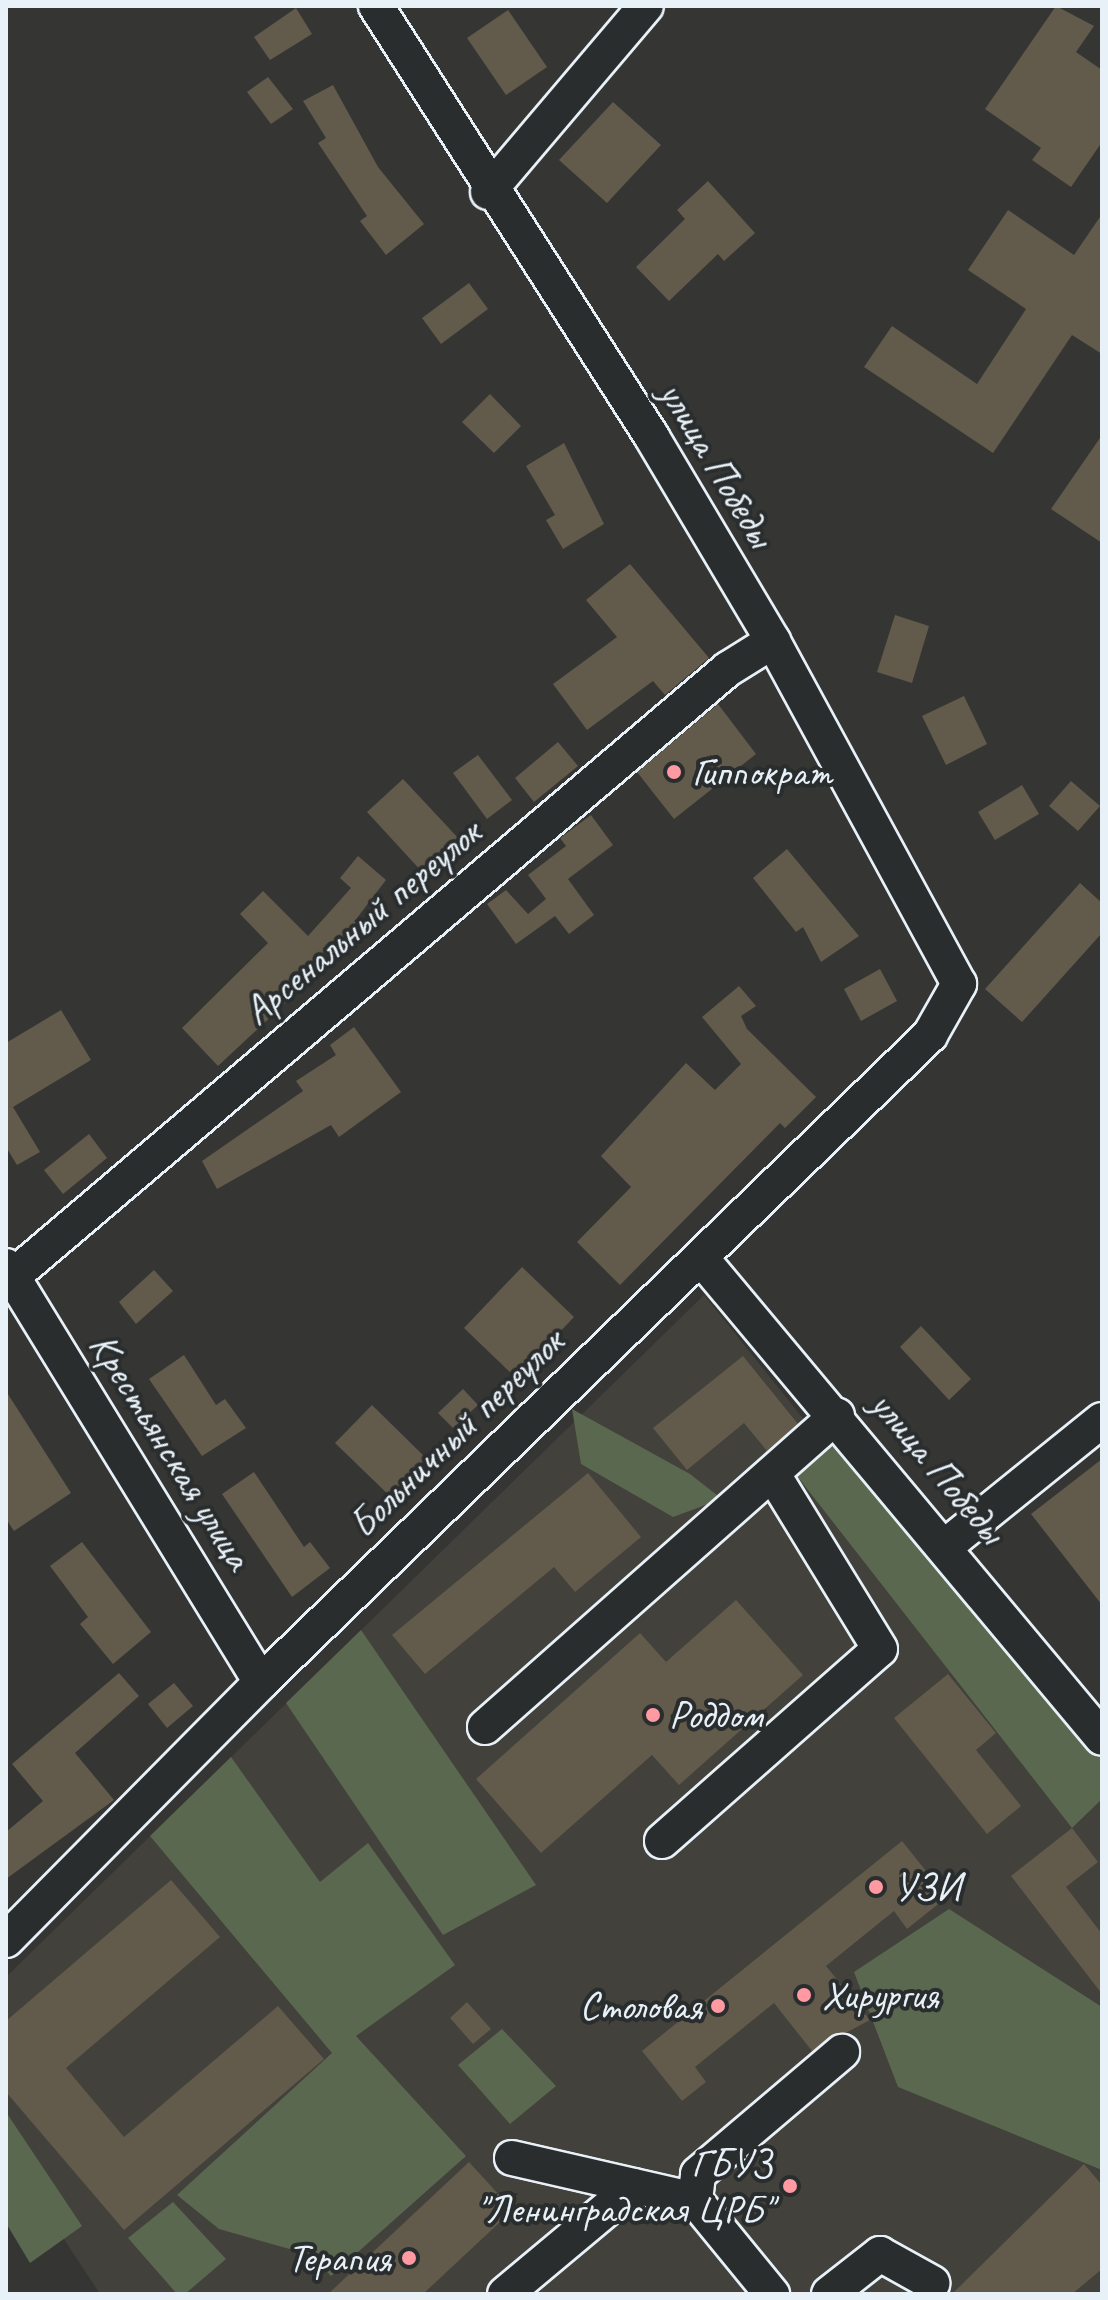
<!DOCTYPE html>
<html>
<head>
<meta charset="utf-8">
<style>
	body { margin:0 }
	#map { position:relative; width:1108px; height:2300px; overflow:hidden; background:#353634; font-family:Caveat,sans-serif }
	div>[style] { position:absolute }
	.built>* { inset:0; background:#42413b }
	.green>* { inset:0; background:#5b6850 }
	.building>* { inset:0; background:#625a4a }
	.roads { filter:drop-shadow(2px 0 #e8f1f8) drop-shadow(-2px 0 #e8f1f8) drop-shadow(0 2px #e8f1f8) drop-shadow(0 -2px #e8f1f8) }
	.minor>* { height:34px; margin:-17px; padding:0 17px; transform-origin:17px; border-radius:17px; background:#2a2d2e }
	.dots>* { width:22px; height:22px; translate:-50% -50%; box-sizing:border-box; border:4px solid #2a2d2e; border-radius:50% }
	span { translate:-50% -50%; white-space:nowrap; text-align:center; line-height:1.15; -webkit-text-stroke:8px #2a2d2e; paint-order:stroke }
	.street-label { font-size:40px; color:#e8f1f8 }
	.poi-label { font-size:40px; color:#e8f1f8 }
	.left { translate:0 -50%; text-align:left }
	.right { translate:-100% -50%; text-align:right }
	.frame { position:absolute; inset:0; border:8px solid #e8f1f8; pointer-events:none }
</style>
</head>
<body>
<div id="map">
	<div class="built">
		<div style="clip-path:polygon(704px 1295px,1102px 1791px,1102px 2294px,100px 2294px,6px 2151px,6px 1977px)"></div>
	</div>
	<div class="green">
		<div style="clip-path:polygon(572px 1409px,690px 1474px,722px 1499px,673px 1517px,581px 1464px)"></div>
		<div style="clip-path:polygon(840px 1433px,1102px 1736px,1102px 1799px,1072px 1828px,797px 1476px)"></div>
		<div style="clip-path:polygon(361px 1630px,536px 1885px,443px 1935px,286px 1703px)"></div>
		<div style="clip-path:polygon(231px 1757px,320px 1882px,368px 1843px,455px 1965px,356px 2036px,466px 2156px,331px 2276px,311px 2255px,219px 2229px,177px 2195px,332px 2053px,150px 1836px)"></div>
		<div style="clip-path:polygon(949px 1909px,1102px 2007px,1102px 2170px,898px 2087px,854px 1972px)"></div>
		<div style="clip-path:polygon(502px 2029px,556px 2086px,510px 2124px,458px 2065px)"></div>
		<div style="clip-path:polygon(6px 2112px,82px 2226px,30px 2263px,6px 2223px)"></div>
		<div style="clip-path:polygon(173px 2202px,226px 2259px,185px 2294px,177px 2294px,128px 2238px)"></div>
	</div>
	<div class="building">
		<div style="clip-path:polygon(1056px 6px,1094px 26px,1076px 52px,1102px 70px,1102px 142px,1071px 187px,1032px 160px,1041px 148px,985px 109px)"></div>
		<div style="clip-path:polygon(296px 8px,312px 34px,270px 60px,254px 37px)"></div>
		<div style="clip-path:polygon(508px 10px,547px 67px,506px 95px,467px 38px)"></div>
		<div style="clip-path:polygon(268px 77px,293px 109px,271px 124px,247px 92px)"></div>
		<div style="clip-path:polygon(333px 85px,378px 167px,424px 224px,386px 255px,360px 221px,367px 216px,318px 143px,326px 138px,303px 101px)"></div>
		<div style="clip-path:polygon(613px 102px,661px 145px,607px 203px,559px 160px)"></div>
		<div style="clip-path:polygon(708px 181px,755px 233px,724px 261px,718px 254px,669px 301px,636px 267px,685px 219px,677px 210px)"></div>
		<div style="clip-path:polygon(1008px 210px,1074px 255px,1102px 214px,1102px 354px,1072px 335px,993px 453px,864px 367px,892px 326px,977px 384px,1026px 309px,968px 270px)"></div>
		<div style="clip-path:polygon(469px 283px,488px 309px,441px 344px,422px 318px)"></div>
		<div style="clip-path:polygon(490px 394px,521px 426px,494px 453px,462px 422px)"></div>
		<div style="clip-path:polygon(1102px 435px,1102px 543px,1051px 509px)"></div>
		<div style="clip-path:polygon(564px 443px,604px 524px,563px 549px,546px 520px,555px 515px,526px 466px)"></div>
		<div style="clip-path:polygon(630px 564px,709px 658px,665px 695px,653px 681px,587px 730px,553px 684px,617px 637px,586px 600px)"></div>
		<div style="clip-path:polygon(895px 615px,929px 626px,912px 683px,877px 672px)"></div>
		<div style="clip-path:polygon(964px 696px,987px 744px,946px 765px,922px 716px)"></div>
		<div style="clip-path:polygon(718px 704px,756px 754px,674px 819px,637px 772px)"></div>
		<div style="clip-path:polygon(558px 742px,578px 766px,534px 802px,515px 778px)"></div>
		<div style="clip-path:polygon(478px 755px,512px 800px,487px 819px,453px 773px)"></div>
		<div style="clip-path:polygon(403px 779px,460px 840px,424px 874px,367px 812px)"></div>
		<div style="clip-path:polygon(1071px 781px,1100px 806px,1078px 831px,1049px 806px)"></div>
		<div style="clip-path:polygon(1022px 785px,1039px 814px,995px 840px,978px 812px)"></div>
		<div style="clip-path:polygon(591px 815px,613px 845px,568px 879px,594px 915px,569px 934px,555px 916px,516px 944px,487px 904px,506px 890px,528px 914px,546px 899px,528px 875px,566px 846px,560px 838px)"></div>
		<div style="clip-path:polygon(787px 849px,859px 936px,821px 962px,803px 927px,796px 932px,753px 878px)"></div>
		<div style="clip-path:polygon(358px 856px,386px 880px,357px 918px,366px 928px,218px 1066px,182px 1028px,268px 943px,240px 914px,263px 891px,308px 936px,351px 888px,340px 878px)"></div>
		<div style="clip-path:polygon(1080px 883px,1102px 903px,1102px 933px,1022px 1022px,985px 989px)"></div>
		<div style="clip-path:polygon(880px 969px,897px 1001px,861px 1021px,844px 989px)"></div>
		<div style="clip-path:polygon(739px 986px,756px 1006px,741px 1016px,747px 1029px,816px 1097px,785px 1128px,780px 1123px,620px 1285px,577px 1242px,631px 1187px,601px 1156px,686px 1063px,715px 1090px,741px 1064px,702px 1017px)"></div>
		<div style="clip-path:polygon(61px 1010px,91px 1060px,13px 1107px,40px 1152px,17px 1165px,6px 1147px,6px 1043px)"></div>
		<div style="clip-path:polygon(354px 1027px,401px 1092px,339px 1137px,331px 1125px,217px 1189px,202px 1161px,303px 1091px,296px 1081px,336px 1055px,330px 1045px)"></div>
		<div style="clip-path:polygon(89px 1134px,107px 1158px,63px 1194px,44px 1170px)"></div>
		<div style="clip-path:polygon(522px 1267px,574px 1317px,516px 1378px,464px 1328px)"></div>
		<div style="clip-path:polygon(154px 1270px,173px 1291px,136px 1324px,119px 1302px)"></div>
		<div style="clip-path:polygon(921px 1326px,971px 1379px,949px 1400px,900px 1347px)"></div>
		<div style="clip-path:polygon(184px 1355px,216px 1405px,225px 1399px,246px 1428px,202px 1456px,149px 1379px)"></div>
		<div style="clip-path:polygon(743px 1356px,798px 1424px,767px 1451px,744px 1423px,687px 1470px,653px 1428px)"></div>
		<div style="clip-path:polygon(463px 1389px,478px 1405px,453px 1428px,438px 1413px)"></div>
		<div style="clip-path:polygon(6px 1391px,71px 1493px,14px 1531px,6px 1519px)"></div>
		<div style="clip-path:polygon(372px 1405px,433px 1465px,397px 1503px,335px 1443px)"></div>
		<div style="clip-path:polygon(1102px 1459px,1102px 1605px,1031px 1514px)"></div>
		<div style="clip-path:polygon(254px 1472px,304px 1547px,310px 1542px,330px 1568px,292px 1597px,222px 1494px)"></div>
		<div style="clip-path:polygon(588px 1473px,641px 1537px,575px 1592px,554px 1567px,425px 1674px,392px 1635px)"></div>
		<div style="clip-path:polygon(82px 1542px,151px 1632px,113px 1664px,80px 1624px,88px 1617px,50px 1566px)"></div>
		<div style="clip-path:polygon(736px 1600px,803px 1675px,679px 1785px,652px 1755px,541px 1853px,476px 1779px,640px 1633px,666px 1662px)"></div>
		<div style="clip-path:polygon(119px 1673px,139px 1696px,75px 1753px,114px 1800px,6px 1879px,6px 1832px,43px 1801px,12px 1764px)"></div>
		<div style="clip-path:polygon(948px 1674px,996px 1733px,976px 1750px,1021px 1806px,987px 1834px,894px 1718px)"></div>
		<div style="clip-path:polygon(174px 1683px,193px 1706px,167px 1728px,148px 1704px)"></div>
		<div style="clip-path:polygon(1072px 1828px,1098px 1862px,1066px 1887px,1102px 1934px,1102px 1994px,1011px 1876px)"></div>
		<div style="clip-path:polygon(902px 1841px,947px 1897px,907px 1929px,894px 1911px,826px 1966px,870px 2020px,812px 2051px,774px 2003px,695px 2067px,706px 2082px,682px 2101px,642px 2051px)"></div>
		<div style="clip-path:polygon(171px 1880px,220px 1937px,66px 2068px,124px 2137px,278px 2006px,324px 2059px,124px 2230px,6px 2092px,6px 2021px)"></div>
		<div style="clip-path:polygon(467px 2002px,491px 2029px,473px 2044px,450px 2018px)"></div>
		<div style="clip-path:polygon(469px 2162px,513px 2210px,423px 2294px,328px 2294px)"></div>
		<div style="clip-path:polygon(1084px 2164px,1102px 2185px,1102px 2269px,1072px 2294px,952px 2294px)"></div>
	</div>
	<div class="roads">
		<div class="minor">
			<div style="left:488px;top:192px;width:244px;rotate:-49.7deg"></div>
			<div style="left:701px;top:1258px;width:625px;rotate:50.12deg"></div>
			<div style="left:6px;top:1266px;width:488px;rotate:58.5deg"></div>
			<div style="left:12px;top:1277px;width:939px;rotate:-40.34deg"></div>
			<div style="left:728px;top:669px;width:53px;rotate:-31.9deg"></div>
			<div style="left:947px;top:1545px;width:199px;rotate:-38.9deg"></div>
			<div style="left:485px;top:1727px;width:470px;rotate:-41.5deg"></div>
			<div style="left:662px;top:1841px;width:290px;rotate:-41.4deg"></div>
			<div style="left:880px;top:1649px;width:206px;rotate:-121.5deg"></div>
			<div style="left:6px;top:1940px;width:363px;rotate:-45.3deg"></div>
			<div style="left:261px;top:1682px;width:931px;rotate:-44.04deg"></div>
			<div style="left:930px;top:1035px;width:59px;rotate:-60.4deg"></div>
			<div style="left:959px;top:984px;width:390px;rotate:-118.5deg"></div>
			<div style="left:773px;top:641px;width:237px;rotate:-120.7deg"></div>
			<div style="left:652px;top:437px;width:512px;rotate:-122.63deg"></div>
			<div style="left:512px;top:2158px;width:188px;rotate:12.9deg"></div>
			<div style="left:695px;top:2200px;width:122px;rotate:50.7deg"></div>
			<div style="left:695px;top:2200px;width:26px;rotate:-83deg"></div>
			<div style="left:698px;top:2174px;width:189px;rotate:-40.3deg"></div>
			<div style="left:505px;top:2294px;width:168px;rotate:-39.9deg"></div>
			<div style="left:829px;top:2294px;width:65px;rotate:-38.1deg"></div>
			<div style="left:880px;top:2254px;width:60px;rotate:29.1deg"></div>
		</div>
	</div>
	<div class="dots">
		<div style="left:674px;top:772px;background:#ff9aa2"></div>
		<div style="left:653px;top:1715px;background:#ff9aa2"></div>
		<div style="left:876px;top:1887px;background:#ff9aa2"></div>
		<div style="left:804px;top:1995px;background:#ff9aa2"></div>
		<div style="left:718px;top:2006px;background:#ff9aa2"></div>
		<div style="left:790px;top:2186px;background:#ff9aa2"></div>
		<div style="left:409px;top:2258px;background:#ff9aa2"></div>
	</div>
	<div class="street-label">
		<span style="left:717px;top:464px;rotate:59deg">улица Победы</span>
		<span style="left:362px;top:922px;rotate:-40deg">Арсенальный переулок</span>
		<span style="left:456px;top:1433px;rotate:-44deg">Больничный переулок</span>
		<span style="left:171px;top:1451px;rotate:58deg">Крестьянская улица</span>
		<span style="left:938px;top:1467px;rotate:50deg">улица Победы</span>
	</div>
	<div class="poi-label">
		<span class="left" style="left:692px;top:772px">Гиппократ</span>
		<span class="left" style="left:669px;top:1715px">Роддом</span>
		<span class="left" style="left:894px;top:1887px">УЗИ</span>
		<span class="left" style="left:822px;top:1995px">Хирургия</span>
		<span class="right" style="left:702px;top:2006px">Столовая</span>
		<span class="right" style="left:772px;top:2186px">ГБУЗ<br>"Ленинградская ЦРБ"</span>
		<span class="right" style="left:391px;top:2258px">Терапия</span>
	</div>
	<div class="frame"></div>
</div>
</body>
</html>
